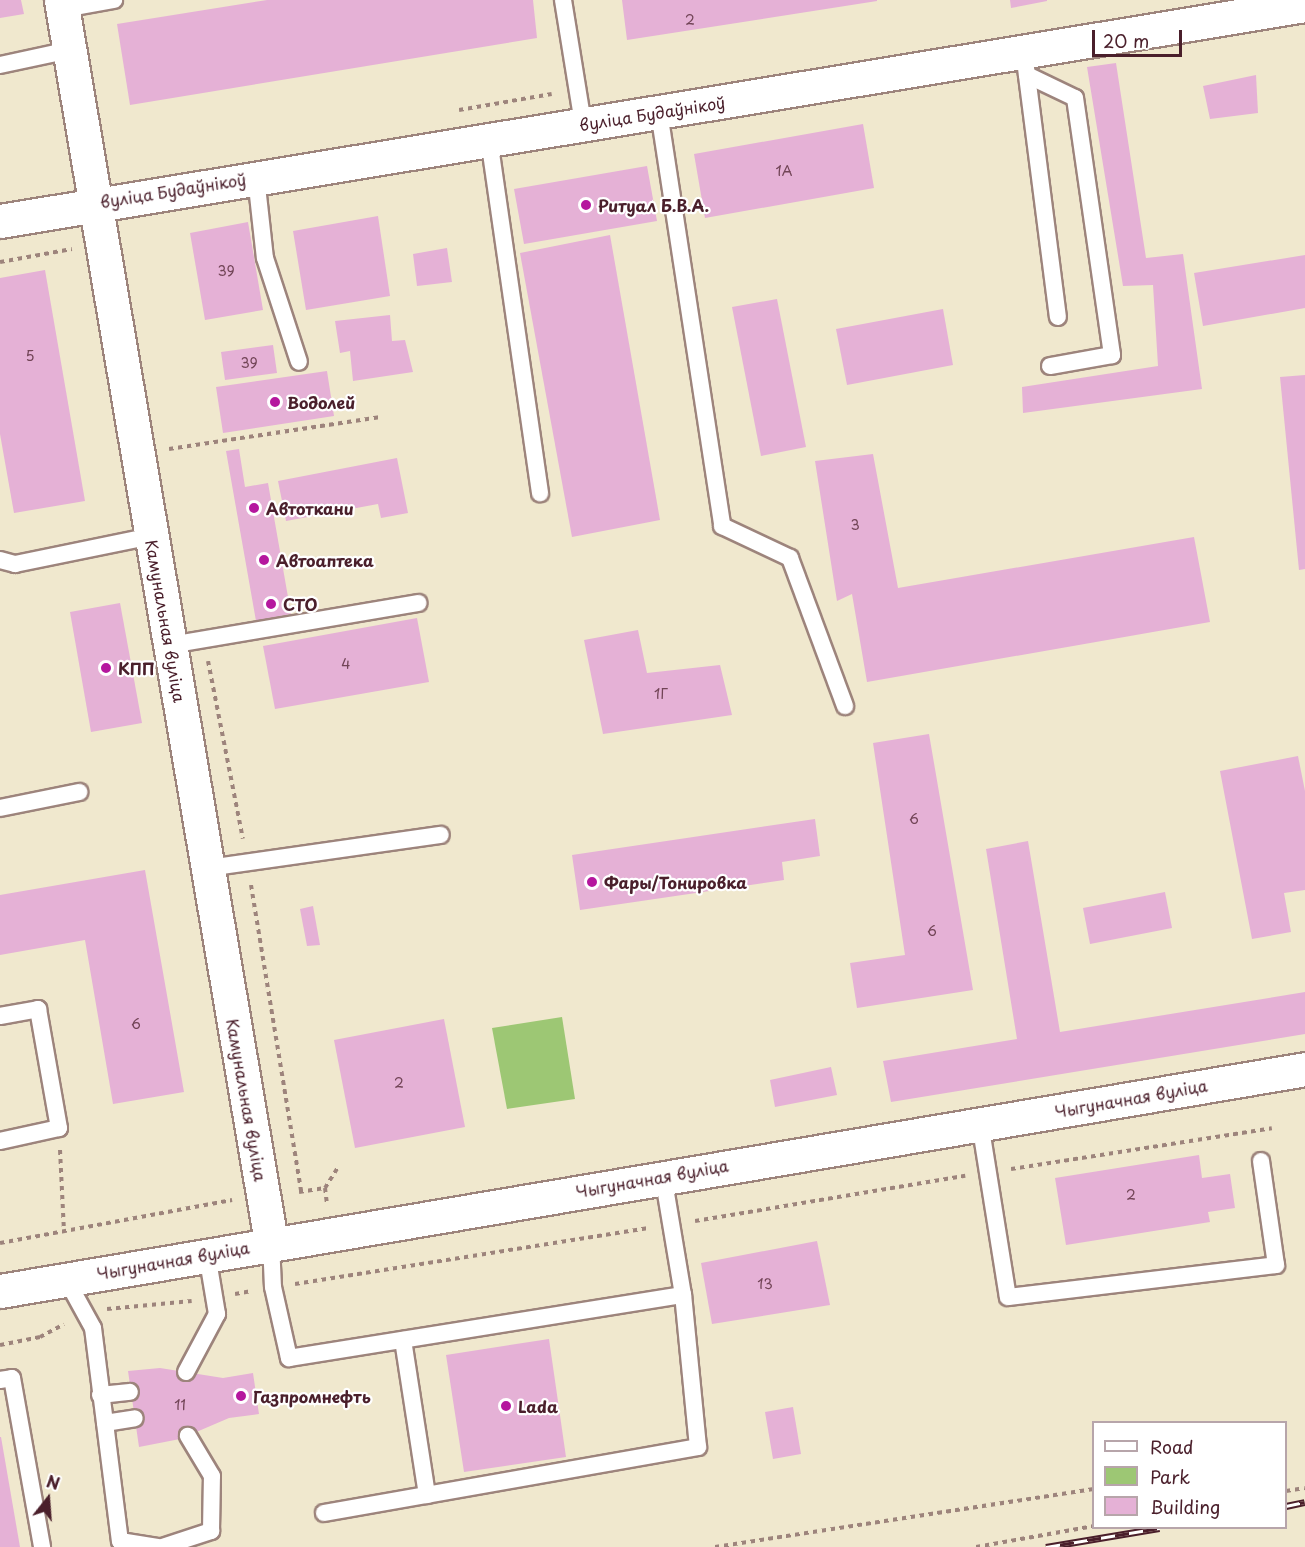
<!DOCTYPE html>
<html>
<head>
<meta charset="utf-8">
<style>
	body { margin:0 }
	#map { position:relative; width:1305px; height:1547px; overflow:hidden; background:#f0e8ce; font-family:"Playpen Sans",sans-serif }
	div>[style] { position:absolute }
	.green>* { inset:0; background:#9dc774 }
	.building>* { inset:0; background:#e5b1d6 }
	.path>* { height:4px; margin-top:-2px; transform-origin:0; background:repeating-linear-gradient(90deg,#9d847c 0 4.5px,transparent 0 9px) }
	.roads { filter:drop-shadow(2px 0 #9d847c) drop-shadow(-2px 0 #9d847c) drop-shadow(0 2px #9d847c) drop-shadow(0 -2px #9d847c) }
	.service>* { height:16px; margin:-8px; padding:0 8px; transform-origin:8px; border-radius:8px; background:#fff }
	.tertiary>* { height:33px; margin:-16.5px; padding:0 16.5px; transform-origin:16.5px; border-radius:16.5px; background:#fff }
	.rail>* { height:7px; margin-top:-3.5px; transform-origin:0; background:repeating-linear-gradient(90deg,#fff 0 14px,#4a1f2b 0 28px); box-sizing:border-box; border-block:2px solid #4a1f2b }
	.dots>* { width:16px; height:16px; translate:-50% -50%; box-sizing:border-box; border:3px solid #fff; border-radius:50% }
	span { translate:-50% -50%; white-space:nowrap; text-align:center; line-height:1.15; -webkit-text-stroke:4.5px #fff; paint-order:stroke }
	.number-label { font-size:14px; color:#714456 }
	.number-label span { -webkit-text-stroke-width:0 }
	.street-label { font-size:16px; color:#4a1f2b }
	.poi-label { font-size:16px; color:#4a1f2b; font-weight:700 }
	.left { translate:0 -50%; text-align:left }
	.legend { position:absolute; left:1092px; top:1421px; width:195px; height:108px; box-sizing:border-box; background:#fff; border:2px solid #b7a5aa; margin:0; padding:8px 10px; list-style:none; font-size:18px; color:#4a1f2b }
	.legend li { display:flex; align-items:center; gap:12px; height:30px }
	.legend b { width:30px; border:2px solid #b7a5aa }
	.north { position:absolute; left:18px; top:1469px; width:60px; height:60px; -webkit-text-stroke:4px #fff; paint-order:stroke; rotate:17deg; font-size:16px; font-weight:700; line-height:24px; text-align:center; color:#4a1f2b }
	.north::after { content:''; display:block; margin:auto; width:21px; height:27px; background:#4a1f2b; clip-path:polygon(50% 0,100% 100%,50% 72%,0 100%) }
	.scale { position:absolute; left:1092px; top:30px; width:90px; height:27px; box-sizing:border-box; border:3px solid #4a1f2b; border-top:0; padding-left:8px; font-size:18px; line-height:21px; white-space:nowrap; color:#4a1f2b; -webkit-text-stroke:4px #fff; paint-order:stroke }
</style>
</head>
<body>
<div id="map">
	<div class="green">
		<div style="clip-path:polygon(562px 1017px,575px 1099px,507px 1109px,492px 1028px)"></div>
	</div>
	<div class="building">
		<div style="clip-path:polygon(0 0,21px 0,24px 14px,0 18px)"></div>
		<div style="clip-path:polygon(267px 0,533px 0,537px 38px,130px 105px,117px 24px)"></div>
		<div style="clip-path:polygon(622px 0,877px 0,877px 1px,627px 40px)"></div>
		<div style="clip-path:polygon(1010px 0,1047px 0,1047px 1px,1011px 8px)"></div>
		<div style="clip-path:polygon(1116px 63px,1146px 258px,1183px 254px,1202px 389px,1023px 413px,1022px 387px,1158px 366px,1153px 285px,1123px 286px,1087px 67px)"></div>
		<div style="clip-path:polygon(1256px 75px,1258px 113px,1210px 119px,1203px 86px)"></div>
		<div style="clip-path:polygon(863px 124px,874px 188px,705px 218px,694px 154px)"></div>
		<div style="clip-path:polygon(647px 166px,657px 221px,524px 244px,514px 189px)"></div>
		<div style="clip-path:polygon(378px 216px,390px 296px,306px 310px,293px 231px)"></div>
		<div style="clip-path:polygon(248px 222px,263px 310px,205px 320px,190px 233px)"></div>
		<div style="clip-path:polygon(610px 235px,660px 520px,572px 537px,520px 253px)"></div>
		<div style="clip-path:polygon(447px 248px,452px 282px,417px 286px,413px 254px)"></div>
		<div style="clip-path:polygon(1305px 255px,1305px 308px,1203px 326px,1194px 273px)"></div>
		<div style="clip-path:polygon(45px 270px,85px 501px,14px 513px,0 434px,0 278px)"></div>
		<div style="clip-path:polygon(777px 299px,806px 447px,761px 456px,732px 307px)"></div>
		<div style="clip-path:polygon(943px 309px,953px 365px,847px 385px,836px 329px)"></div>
		<div style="clip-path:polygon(390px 315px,392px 341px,405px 340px,413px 372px,353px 381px,350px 351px,340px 353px,335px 321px)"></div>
		<div style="clip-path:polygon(273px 345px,277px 373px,225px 380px,221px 352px)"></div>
		<div style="clip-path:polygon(327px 371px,334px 416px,223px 433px,216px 387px)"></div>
		<div style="clip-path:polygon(1305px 375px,1305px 569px,1299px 570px,1280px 377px)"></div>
		<div style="clip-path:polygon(239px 449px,245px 487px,268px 483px,291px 614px,256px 621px,226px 451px)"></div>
		<div style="clip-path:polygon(873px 454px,898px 588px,1194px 537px,1210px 622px,867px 682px,852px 594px,837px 601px,815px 461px)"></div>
		<div style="clip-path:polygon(397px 458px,408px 513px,381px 518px,378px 504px,286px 521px,278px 481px)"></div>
		<div style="clip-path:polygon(120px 603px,142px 723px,91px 732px,70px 612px)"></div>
		<div style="clip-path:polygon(417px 618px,429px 682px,275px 709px,263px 646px)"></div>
		<div style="clip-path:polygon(638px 630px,647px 673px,720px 665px,732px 715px,603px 734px,584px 640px)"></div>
		<div style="clip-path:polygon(929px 734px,973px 990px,857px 1008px,850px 963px,905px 955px,873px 743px)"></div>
		<div style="clip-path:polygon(1298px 756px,1305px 791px,1305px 890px,1284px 893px,1291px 932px,1252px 939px,1220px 771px)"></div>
		<div style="clip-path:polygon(815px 819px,820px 856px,782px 862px,784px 880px,580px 910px,572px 855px)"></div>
		<div style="clip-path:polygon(1028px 841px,1060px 1032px,1305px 992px,1305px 1034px,891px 1102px,883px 1061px,1017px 1039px,986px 849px)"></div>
		<div style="clip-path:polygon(145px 870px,184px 1092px,113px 1104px,85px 940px,0 955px,0 895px)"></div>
		<div style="clip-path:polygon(1165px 892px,1172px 928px,1090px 944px,1083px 908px)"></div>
		<div style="clip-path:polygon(313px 906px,320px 945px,307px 946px,300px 909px)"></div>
		<div style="clip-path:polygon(444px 1019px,465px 1127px,355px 1148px,334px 1040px)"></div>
		<div style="clip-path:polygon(831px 1067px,837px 1095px,775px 1107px,770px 1080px)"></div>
		<div style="clip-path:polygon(1199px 1155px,1202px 1178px,1230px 1174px,1235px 1208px,1208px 1212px,1210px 1222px,1066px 1245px,1055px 1178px)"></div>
		<div style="clip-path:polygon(817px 1241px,830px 1305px,712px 1324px,701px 1263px)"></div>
		<div style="clip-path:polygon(549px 1339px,566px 1457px,464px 1472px,446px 1355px)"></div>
		<div style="clip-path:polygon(160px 1368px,223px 1378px,253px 1373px,259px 1414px,229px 1418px,180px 1439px,139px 1447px,128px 1371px)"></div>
		<div style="clip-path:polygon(793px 1407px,801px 1454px,773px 1459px,765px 1412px)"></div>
		<div style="clip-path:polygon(0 1437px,1px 1437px,20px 1547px,0 1547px)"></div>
	</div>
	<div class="path">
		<div style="left:459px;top:110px;width:94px;rotate:-9.8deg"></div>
		<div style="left:0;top:262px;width:73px;rotate:-10.2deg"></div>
		<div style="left:169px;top:449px;width:214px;rotate:-8.6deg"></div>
		<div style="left:208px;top:661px;width:181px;rotate:78.9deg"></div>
		<div style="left:251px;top:885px;width:310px;rotate:80.7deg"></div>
		<div style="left:60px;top:1150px;width:81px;rotate:87.2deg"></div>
		<div style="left:1011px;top:1169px;width:264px;rotate:-8.9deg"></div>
		<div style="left:325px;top:1188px;width:17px;rotate:83deg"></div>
		<div style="left:299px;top:1192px;width:26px;rotate:-9deg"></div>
		<div style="left:325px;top:1188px;width:26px;rotate:-58deg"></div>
		<div style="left:695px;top:1221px;width:274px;rotate:-9.5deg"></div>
		<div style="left:0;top:1243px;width:236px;rotate:-10.5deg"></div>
		<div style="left:295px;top:1284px;width:358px;rotate:-9deg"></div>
		<div style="left:235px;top:1294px;width:17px;rotate:-10deg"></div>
		<div style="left:107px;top:1309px;width:85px;rotate:-5.4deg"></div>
		<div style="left:0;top:1345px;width:41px;rotate:-11.3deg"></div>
		<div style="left:40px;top:1337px;width:27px;rotate:-28deg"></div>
		<div style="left:1286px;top:1491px;width:19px;rotate:-9deg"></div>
		<div style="left:715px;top:1547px;width:383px;rotate:-8.7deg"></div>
		<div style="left:976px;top:1547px;width:120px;rotate:-10.1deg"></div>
	</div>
	<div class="roads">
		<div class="service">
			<div style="left:563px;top:0;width:126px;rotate:80.8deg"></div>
			<div style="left:63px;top:9px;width:52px;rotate:-10deg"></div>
			<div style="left:0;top:65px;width:72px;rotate:-12.1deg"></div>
			<div style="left:1026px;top:68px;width:251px;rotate:82.7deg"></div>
			<div style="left:1027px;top:75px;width:53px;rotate:25.6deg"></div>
			<div style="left:1075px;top:98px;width:260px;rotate:81.8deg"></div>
			<div style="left:1112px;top:355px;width:63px;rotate:169.9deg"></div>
			<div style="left:659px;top:112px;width:419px;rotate:81.3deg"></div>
			<div style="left:722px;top:526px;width:75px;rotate:25.2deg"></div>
			<div style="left:790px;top:558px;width:158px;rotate:69.6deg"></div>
			<div style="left:489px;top:139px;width:358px;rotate:81.8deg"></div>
			<div style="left:256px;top:177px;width:81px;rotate:83.7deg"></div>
			<div style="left:265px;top:258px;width:109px;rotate:71.9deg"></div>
			<div style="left:0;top:560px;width:16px;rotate:15deg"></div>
			<div style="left:15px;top:564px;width:139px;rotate:-11.6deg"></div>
			<div style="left:170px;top:645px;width:252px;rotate:-9.6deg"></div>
			<div style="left:0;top:808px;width:81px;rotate:-11.4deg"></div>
			<div style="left:208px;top:868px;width:235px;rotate:-8.1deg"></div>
			<div style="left:0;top:1016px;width:39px;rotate:-10deg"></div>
			<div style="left:38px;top:1009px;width:121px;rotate:80deg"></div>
			<div style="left:59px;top:1128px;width:60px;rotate:167.6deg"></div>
			<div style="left:980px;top:1123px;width:176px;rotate:80.9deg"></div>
			<div style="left:1008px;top:1297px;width:270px;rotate:-6.8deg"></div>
			<div style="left:1276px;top:1265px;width:105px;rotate:-98.2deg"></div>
			<div style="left:271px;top:1242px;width:45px;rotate:87.5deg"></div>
			<div style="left:273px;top:1287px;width:73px;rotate:77.3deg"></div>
			<div style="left:289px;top:1358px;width:399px;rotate:-9.1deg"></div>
			<div style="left:66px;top:1279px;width:56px;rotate:61.1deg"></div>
			<div style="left:93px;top:1328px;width:215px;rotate:82.8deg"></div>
			<div style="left:120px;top:1541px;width:38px;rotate:9deg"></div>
			<div style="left:403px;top:1340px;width:157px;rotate:81.2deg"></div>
			<div style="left:186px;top:1372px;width:66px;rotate:-61.9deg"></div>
			<div style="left:217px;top:1314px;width:61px;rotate:-99.5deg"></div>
			<div style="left:0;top:1380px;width:12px;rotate:-9deg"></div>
			<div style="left:12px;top:1378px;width:172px;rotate:79.9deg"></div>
			<div style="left:100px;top:1395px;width:30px;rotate:-6deg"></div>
			<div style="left:105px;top:1423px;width:30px;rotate:-9deg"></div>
			<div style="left:324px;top:1513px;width:380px;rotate:-10deg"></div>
			<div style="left:698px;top:1447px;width:153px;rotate:-95.6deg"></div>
			<div style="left:683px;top:1295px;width:121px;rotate:-99.5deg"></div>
			<div style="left:162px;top:1547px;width:52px;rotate:-18.1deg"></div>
			<div style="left:211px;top:1531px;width:55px;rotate:-89deg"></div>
			<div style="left:212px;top:1476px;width:47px;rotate:-121deg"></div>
		</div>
		<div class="tertiary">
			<div style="left:61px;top:0;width:1260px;rotate:80.4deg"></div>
			<div style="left:0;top:221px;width:1323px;rotate:-9.4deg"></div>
			<div style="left:0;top:1291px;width:1324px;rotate:-9.65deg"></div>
		</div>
	</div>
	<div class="rail">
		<div style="left:1286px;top:1506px;width:19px;rotate:-12deg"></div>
		<div style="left:1046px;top:1547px;width:115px;rotate:-9.5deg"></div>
	</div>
	<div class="dots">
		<div style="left:586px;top:205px;background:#b5179e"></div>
		<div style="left:275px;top:402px;background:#b5179e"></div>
		<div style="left:254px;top:508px;background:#b5179e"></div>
		<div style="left:264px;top:560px;background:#b5179e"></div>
		<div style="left:271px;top:604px;background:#b5179e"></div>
		<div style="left:106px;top:668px;background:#b5179e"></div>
		<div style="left:592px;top:882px;background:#b5179e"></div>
		<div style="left:241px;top:1396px;background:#b5179e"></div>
		<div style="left:506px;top:1406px;background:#b5179e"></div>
	</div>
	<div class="number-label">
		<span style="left:690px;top:20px">2</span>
		<span style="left:784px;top:171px">1А</span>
		<span style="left:226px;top:271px">39</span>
		<span style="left:30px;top:356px">5</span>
		<span style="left:249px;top:363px">39</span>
		<span style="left:855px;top:525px">3</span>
		<span style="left:346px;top:664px">4</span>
		<span style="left:661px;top:694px">1Г</span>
		<span style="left:914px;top:819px">6</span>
		<span style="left:932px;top:931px">6</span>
		<span style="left:136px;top:1024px">6</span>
		<span style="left:399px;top:1083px">2</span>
		<span style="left:1131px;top:1195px">2</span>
		<span style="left:765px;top:1284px">13</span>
		<span style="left:180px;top:1405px">11</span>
	</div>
	<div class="street-label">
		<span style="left:652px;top:113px;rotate:-9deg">вуліца Будаўнікоў</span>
		<span style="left:173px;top:190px;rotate:-9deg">вуліца Будаўнікоў</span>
		<span style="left:166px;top:621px;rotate:80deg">Камунальная вуліца</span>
		<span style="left:1131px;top:1098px;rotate:-10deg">Чыгуначная вуліца</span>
		<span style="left:247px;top:1100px;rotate:80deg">Камунальная вуліца</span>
		<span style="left:652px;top:1178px;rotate:-10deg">Чыгуначная вуліца</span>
		<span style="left:173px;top:1260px;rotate:-10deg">Чыгуначная вуліца</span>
	</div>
	<div class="poi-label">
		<span class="left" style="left:598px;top:205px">Ритуал Б.В.А.</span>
		<span class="left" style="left:287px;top:402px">Водолей</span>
		<span class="left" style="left:266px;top:508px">Автоткани</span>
		<span class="left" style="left:276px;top:560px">Автоаптека</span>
		<span class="left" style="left:283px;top:604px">СТО</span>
		<span class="left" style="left:118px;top:668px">КПП</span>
		<span class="left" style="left:604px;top:882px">Фары/Тонировка</span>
		<span class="left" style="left:253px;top:1396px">Газпромнефть</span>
		<span class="left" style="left:518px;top:1406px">Lada</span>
	</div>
	<ul class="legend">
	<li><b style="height:8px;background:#fff"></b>Road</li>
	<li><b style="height:16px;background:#9dc774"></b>Park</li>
	<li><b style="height:16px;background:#e5b1d6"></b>Building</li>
	</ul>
	<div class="north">N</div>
	<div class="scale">20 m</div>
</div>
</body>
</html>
